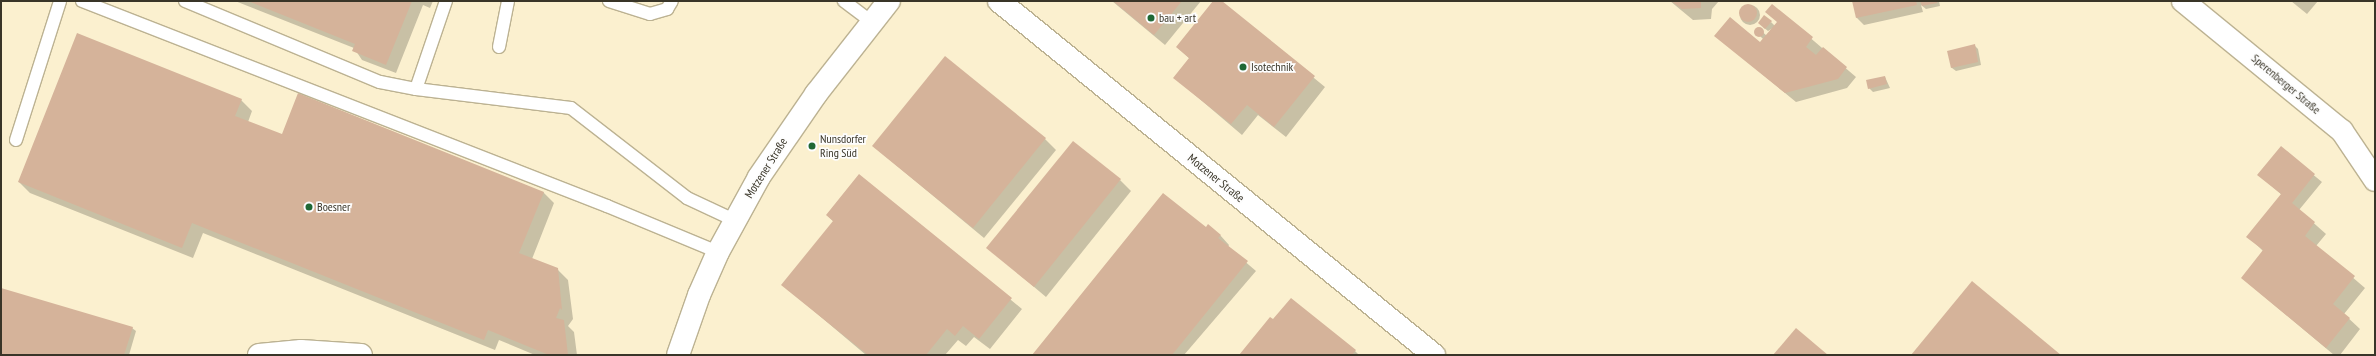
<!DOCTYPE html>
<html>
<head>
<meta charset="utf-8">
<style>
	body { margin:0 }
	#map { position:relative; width:2376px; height:356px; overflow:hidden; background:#fbf0cf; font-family:"PT Sans Narrow",sans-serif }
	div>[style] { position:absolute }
	.shadow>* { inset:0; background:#0003 }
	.round { border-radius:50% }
	.building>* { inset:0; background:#d5b39a }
	.roads { filter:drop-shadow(1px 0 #bcb292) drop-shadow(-1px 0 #bcb292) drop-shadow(0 1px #bcb292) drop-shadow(0 -1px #bcb292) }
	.lane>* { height:12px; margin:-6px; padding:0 6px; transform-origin:6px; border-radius:6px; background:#fff }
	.street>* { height:22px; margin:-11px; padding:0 11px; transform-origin:11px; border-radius:11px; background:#fff }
	.secondary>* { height:22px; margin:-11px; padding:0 11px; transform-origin:11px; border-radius:11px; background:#fff }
	.dots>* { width:11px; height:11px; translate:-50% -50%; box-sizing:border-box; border:2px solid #fdfdfd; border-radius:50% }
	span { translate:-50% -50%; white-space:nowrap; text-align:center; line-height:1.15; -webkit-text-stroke:3.5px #fdfdfd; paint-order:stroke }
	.poi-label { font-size:12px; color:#393528 }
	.left { translate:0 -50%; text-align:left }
	.street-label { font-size:12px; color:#393528 }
	.frame { position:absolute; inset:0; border:2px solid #393528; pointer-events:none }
</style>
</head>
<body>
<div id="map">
	<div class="shadow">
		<div style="clip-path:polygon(235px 1px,433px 1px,430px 8px,423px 5px,396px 73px,362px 60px,354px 48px)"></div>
		<div style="clip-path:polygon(1112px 1px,1201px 1px,1165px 45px)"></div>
		<div style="clip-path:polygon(1214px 1px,1220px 1px,1325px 87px,1286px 137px,1258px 115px,1242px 135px,1175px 78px,1190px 59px,1177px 47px)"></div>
		<div style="clip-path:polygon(1670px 1px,1719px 1px,1712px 9px,1711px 19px,1693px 20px)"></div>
		<div style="clip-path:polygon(1853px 1px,1939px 1px,1940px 6px,1926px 9px,1921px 5px,1923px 12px,1864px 25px,1857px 18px)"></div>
		<div style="clip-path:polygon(2291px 1px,2318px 1px,2307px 14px)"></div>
		<div style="clip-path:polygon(1772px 5px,1856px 77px,1847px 88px,1796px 102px,1716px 36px,1760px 43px,1763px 39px,1755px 31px,1758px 28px,1767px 36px,1773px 28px,1768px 31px,1763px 27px,1771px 22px,1775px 26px,1778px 22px)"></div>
		<div class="round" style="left:1740px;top:5px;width:20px;height:20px"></div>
		<div style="clip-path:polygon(1974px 45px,1978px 49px,1981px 65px,1956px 71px,1952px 68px,1949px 52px)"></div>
		<div style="clip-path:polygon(1885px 77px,1890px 88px,1873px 92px,1869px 88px)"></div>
		<div style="clip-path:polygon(241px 100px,252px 111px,248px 122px,282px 136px,543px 192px,554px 203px,532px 259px,557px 269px,568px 280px,573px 319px,568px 326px,574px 332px,577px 355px,535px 355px,499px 340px,495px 350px,203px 233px,193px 258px,30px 193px,19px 182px)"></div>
		<div style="clip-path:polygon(1045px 139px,1056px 150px,984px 238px,873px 146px)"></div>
		<div style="clip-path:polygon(2281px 148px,2322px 182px,2299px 210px,2326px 234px,2316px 246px,2365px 288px,2344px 314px,2360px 329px,2340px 355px,2334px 355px,2242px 278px,2264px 252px,2248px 236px,2282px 195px,2259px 175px)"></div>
		<div style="clip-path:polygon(859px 175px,1022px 309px,990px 349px,974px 337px,966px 346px,958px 340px,945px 355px,866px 355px,783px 285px,834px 222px,827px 215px)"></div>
		<div style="clip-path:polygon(1120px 180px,1131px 191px,1046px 297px,988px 248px)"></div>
		<div style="clip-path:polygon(1206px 228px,1220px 235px,1229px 245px,1228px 247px,1256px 271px,1184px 355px,1034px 355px)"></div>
		<div style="clip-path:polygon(1px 289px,132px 328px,136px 331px,129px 355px,1px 355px)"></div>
		<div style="clip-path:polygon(1291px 299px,1355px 351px,1359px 355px,1240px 355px,1278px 325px)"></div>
	</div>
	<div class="building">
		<div style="clip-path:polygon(248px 1px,412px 1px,386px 65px,352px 51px,355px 44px)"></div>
		<div style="clip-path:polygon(1113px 1px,1182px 1px,1154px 35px)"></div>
		<div style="clip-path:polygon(1213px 1px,1222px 1px,1315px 76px,1274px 127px,1247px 105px,1231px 124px,1173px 78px,1189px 58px,1176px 47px)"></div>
		<div style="clip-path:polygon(1671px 1px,1701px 1px,1701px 8px,1682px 9px)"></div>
		<div style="clip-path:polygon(1852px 1px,1916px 1px,1917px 5px,1856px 18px)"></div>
		<div style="clip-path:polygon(1920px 1px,1937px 1px,1937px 3px,1922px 6px)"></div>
		<div class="round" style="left:1739px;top:4px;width:18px;height:18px"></div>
		<div style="clip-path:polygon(1772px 4px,1813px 37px,1806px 47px,1816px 55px,1823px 47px,1847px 67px,1838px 79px,1785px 93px,1714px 36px,1730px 17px,1760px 42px,1777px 22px,1765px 12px)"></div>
		<div style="clip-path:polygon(1764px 15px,1772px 21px,1765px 29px,1758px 23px)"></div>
		<div class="round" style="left:1754px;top:27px;width:10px;height:10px"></div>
		<div style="clip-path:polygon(77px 33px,242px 99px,235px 116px,282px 134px,298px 93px,544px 192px,519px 253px,558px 268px,562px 310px,560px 308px,556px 318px,564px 320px,568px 355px,549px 355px,488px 330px,484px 340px,192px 223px,182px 248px,18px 182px)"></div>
		<div style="clip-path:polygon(1975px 44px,1978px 62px,1951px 68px,1947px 51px)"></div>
		<div style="clip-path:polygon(945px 56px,1046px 138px,973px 228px,872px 146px)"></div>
		<div style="clip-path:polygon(1885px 76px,1887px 84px,1868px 89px,1866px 80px)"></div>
		<div style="clip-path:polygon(1073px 141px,1121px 179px,1034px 287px,986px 248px)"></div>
		<div style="clip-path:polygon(2281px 146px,2315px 174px,2292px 203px,2315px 222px,2305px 236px,2355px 276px,2333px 304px,2350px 318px,2326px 348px,2241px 278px,2263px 250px,2246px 237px,2281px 194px,2257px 175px)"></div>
		<div style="clip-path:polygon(859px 174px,1012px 298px,979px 339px,963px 326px,955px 336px,947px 329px,926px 355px,868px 355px,781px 285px,833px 221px,826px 215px)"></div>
		<div style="clip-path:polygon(1163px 193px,1206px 227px,1208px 224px,1221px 235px,1218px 238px,1248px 261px,1172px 355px,1032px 355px)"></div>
		<div style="clip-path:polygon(1972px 281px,2061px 355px,1911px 355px)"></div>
		<div style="clip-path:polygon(1px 288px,133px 327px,124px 355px,1px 355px)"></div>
		<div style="clip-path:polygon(1291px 298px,1356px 350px,1352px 355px,1239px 355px,1270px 317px,1273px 319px)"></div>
		<div style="clip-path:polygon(1796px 328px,1828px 355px,1773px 355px)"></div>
	</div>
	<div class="roads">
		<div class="lane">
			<div style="left:82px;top:1px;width:564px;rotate:21.33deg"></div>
			<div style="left:607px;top:206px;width:120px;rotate:22.5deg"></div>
			<div style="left:185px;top:1px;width:211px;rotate:22.6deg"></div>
			<div style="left:380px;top:82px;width:37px;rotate:11deg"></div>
			<div style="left:416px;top:89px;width:156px;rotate:7deg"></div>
			<div style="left:571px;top:108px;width:147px;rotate:37.8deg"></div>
			<div style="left:687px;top:198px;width:52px;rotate:25.1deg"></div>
			<div style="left:609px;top:1px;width:43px;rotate:17.6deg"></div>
			<div style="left:650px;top:14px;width:18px;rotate:-16deg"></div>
			<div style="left:667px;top:9px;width:9px;rotate:-58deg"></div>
			<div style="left:844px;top:1px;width:35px;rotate:37deg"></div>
			<div style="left:499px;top:47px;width:47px;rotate:-78.9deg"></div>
			<div style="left:416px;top:89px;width:93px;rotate:-71.2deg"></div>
			<div style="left:16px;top:140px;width:146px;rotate:-72.4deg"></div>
		</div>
		<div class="street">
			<div style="left:999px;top:1px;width:561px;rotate:39.14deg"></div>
			<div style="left:2183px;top:1px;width:205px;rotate:39.3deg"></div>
			<div style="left:2342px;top:131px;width:59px;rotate:56deg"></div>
			<div style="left:259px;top:355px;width:42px;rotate:-5.4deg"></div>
			<div style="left:301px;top:351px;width:60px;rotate:3.8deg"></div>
		</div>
		<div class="secondary">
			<div style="left:678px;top:355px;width:64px;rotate:-70.7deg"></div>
			<div style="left:699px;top:295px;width:47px;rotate:-66.2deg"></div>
			<div style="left:718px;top:252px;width:85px;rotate:-61.3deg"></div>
			<div style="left:759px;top:177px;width:101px;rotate:-55.5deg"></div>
			<div style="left:816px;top:94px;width:118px;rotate:-51.9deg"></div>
		</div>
	</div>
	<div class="dots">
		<div style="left:1151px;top:18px;background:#206835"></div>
		<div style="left:1243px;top:67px;background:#206835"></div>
		<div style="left:812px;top:146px;background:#206835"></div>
		<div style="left:309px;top:207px;background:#206835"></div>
	</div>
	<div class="poi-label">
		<span class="left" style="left:1159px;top:18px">bau + art</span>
		<span class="left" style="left:1251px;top:67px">Isotechnik</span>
		<span class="left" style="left:820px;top:146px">Nunsdorfer<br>Ring Süd</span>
		<span class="left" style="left:317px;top:207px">Boesner</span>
	</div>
	<div class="street-label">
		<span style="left:2286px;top:84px;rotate:40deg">Sperenberger Straße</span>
		<span style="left:766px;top:168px;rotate:-58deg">Motzener Straße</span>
		<span style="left:1216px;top:178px;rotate:39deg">Motzener Straße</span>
	</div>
	<div class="frame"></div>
</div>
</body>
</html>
